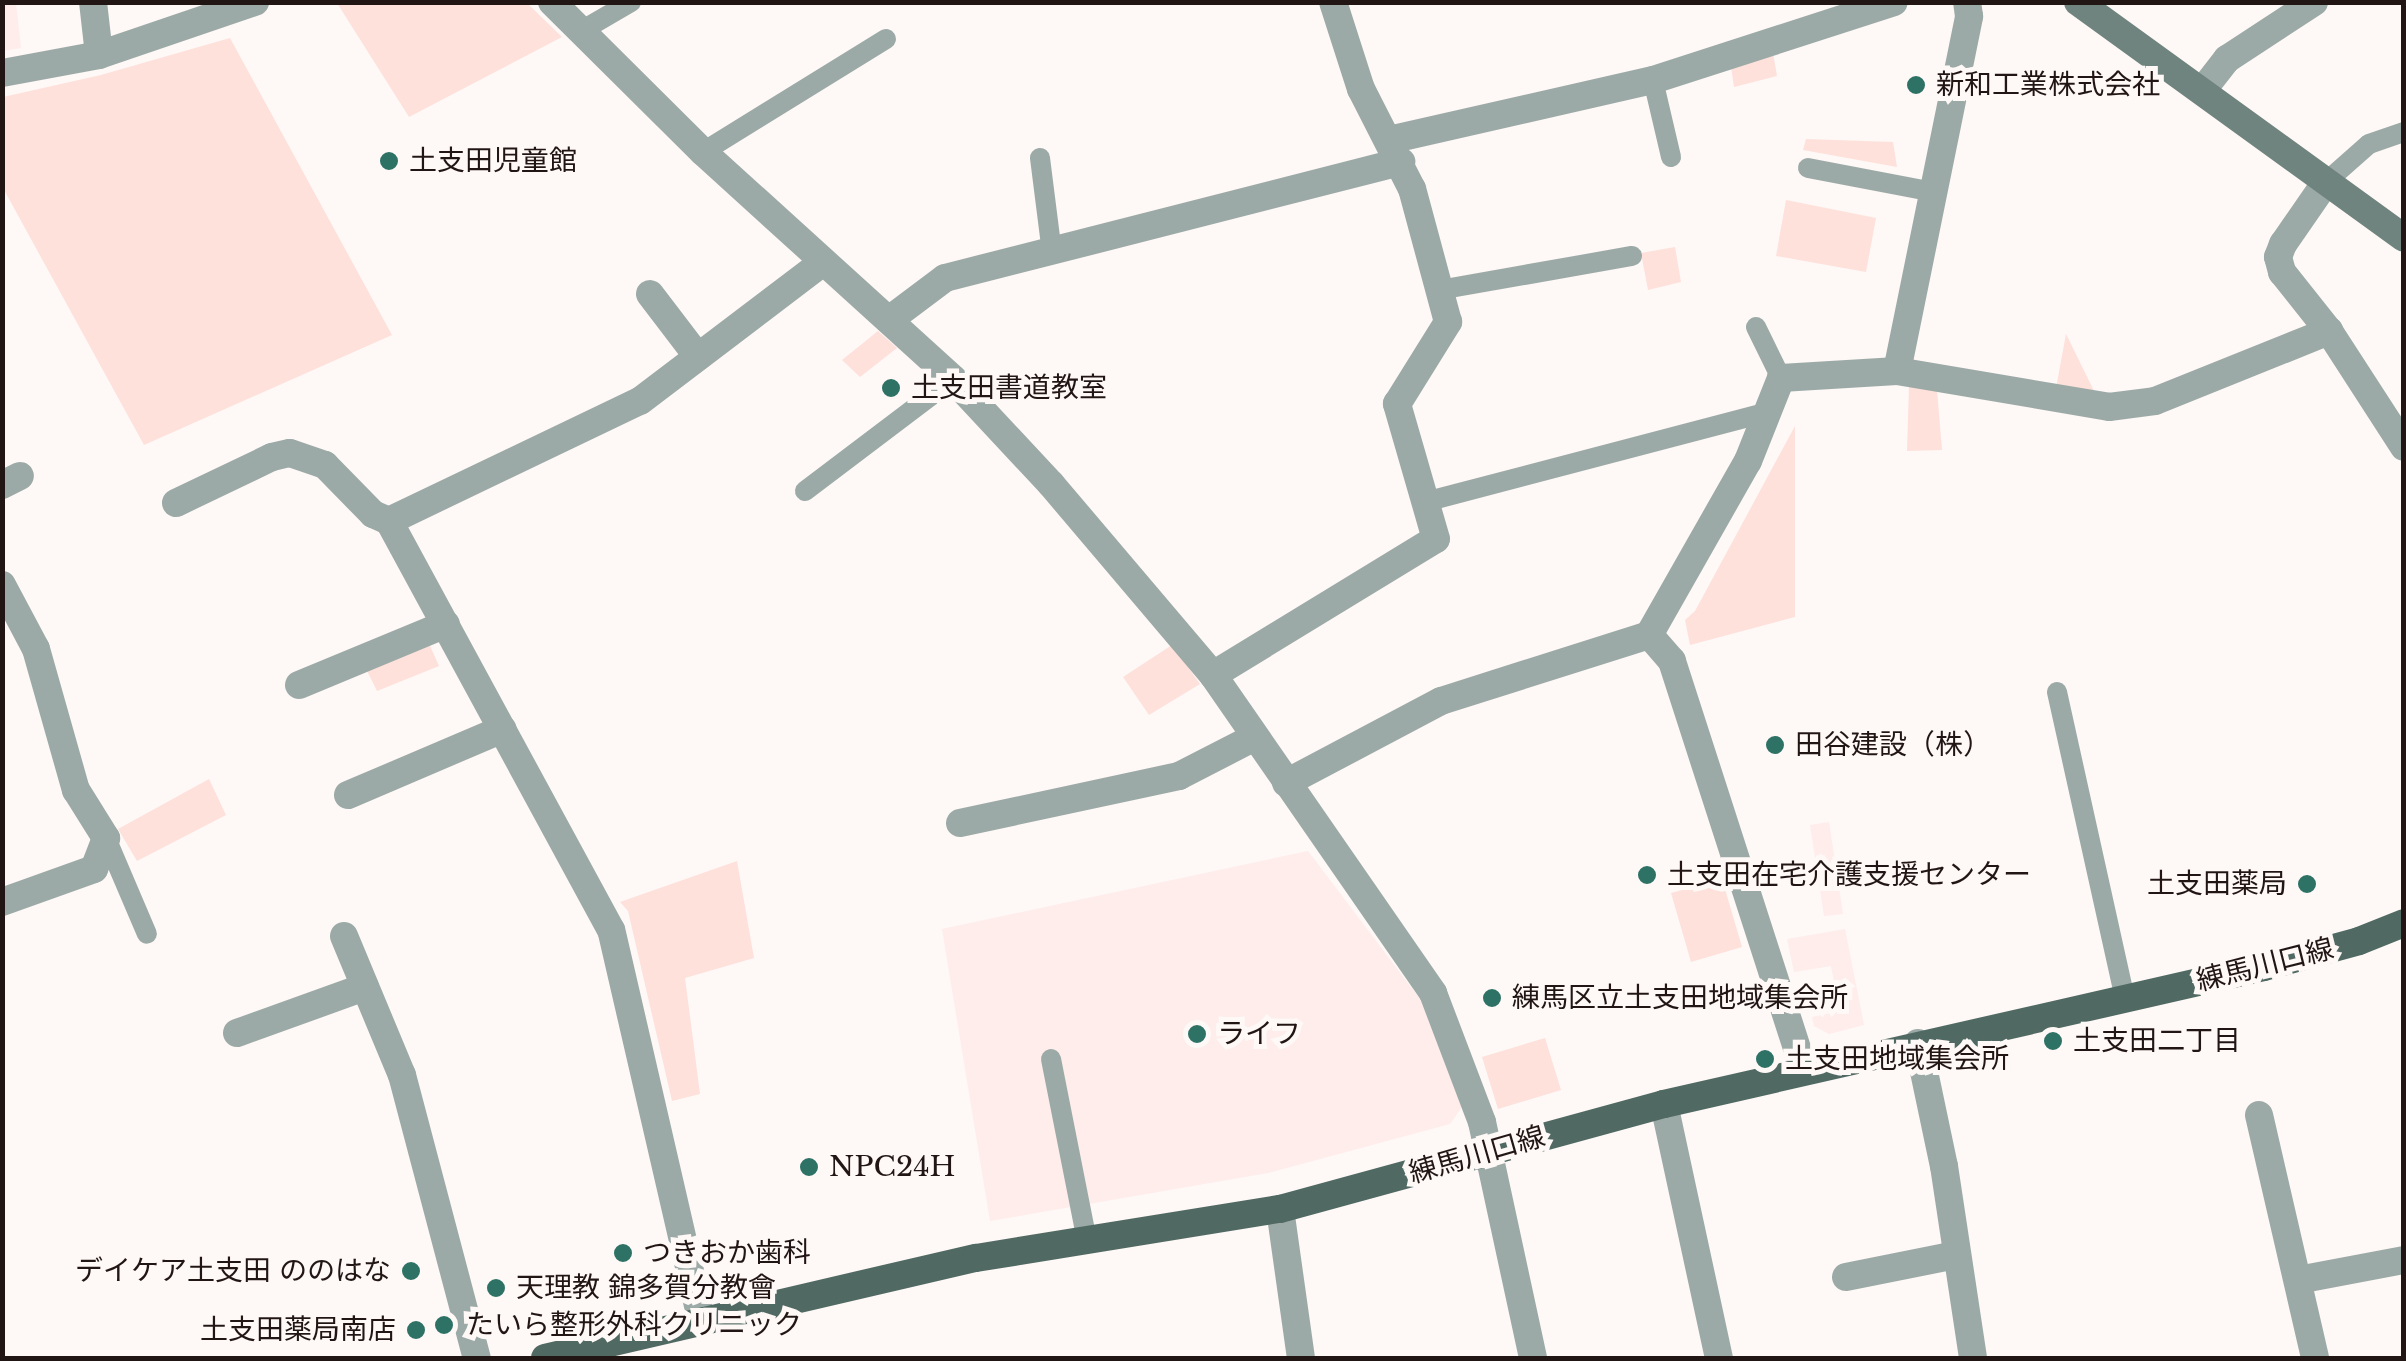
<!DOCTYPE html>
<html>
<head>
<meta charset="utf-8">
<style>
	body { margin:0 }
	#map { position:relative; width:2406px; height:1361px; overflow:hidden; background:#fef8f6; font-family:"Libre Baskerville","Noto Sans JP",serif }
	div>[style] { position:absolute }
	.built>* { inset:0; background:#feedea }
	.green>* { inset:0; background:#fee1db }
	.service>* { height:20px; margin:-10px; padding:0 10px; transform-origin:10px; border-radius:10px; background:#9caaa7 }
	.minor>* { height:28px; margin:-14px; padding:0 14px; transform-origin:14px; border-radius:14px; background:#9caaa7 }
	.secondary>* { height:28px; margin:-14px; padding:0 14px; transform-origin:14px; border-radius:14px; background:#70847f }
	.primary>* { height:28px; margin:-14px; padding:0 14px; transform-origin:14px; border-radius:14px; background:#506963 }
	.dots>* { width:28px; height:28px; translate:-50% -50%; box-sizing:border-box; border:5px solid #fef8f6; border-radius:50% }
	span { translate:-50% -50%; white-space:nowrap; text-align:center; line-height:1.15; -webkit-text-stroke:10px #fef8f6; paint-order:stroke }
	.poi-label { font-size:28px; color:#211614 }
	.left { translate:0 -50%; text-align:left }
	.right { translate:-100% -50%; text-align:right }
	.street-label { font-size:28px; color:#211614 }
	.frame { position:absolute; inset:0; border:5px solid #211614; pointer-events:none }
</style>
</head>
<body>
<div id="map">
	<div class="built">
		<div style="clip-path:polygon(3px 2px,16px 3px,21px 48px,3px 51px)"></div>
		<div style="clip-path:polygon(1829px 822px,1843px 914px,1824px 916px,1810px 825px)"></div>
		<div style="clip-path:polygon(1308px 851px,1420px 999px,1464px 1104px,1450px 1124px,1268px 1173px,990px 1221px,942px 929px)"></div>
		<div style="clip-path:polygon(1845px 929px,1864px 1025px,1829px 1034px,1814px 1026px,1812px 1017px,1840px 1011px,1831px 966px,1794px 972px,1787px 939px)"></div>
	</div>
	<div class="green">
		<div style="clip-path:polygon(337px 3px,527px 3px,562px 37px,409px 117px)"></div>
		<div style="clip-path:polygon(230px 38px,392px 335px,144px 445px,3px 188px,3px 97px,101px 75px)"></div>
		<div style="clip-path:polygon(1773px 53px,1777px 76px,1734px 87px,1731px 67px)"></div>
		<div style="clip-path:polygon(1806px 139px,1893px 142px,1897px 167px,1803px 150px)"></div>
		<div style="clip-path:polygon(1786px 200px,1876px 218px,1866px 272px,1776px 256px)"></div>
		<div style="clip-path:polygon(1675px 247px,1681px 282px,1648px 290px,1641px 253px)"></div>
		<div style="clip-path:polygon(878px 331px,897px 348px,860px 377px,842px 360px)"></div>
		<div style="clip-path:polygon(2066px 334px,2097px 397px,2056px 388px)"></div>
		<div style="clip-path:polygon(1909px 385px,1937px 390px,1942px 450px,1907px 451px)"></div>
		<div style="clip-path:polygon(1795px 426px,1795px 617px,1690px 645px,1685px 620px,1695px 611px)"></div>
		<div style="clip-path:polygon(427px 639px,439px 666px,377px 691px,364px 665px)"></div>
		<div style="clip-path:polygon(1172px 645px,1200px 684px,1149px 715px,1123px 677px)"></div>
		<div style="clip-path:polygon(209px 779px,226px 815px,137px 861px,118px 829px)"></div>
		<div style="clip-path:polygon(737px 861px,754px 958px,685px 978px,700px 1094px,672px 1101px,628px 911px,620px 902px)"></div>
		<div style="clip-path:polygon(1722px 879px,1742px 947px,1691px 962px,1671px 893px)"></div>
		<div style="clip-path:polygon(1545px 1038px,1561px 1090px,1498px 1109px,1482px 1057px)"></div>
	</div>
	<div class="service">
		<div style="left:581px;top:31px;width:58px;rotate:-30.1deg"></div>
		<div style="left:1653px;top:80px;width:79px;rotate:76.8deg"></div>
		<div style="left:703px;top:152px;width:215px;rotate:-31.7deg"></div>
		<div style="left:1040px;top:158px;width:96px;rotate:82.8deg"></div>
		<div style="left:1808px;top:168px;width:128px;rotate:10.8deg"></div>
		<div style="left:2326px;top:182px;width:57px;rotate:-41.5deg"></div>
		<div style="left:2369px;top:144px;width:37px;rotate:-19deg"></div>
		<div style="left:1439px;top:290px;width:196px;rotate:-10deg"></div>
		<div style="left:1756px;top:327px;width:57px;rotate:63.9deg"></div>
		<div style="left:805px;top:491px;width:186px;rotate:-37.1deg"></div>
		<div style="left:1425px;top:502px;width:358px;rotate:-14.7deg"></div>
		<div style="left:2057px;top:692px;width:313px;rotate:77.5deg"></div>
		<div style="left:106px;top:838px;width:104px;rotate:66.9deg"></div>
		<div style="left:1051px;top:1059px;width:185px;rotate:78.8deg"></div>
	</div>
	<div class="minor">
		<div style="left:93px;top:2px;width:53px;rotate:83.5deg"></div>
		<div style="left:552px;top:2px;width:213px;rotate:44.8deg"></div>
		<div style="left:703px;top:152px;width:338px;rotate:42.2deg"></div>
		<div style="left:953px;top:379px;width:144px;rotate:47deg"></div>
		<div style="left:1051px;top:484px;width:250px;rotate:49.7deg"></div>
		<div style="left:1213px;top:675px;width:387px;rotate:55.3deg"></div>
		<div style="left:1433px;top:993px;width:138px;rotate:69.2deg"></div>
		<div style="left:1482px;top:1122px;width:241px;rotate:77.8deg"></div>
		<div style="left:2px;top:73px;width:99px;rotate:-10.5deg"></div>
		<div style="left:99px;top:55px;width:165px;rotate:-18.8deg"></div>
		<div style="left:2202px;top:91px;width:41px;rotate:-52deg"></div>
		<div style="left:2227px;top:59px;width:104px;rotate:-33.2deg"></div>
		<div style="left:1389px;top:140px;width:271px;rotate:-12.8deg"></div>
		<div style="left:1653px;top:80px;width:253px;rotate:-17.9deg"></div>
		<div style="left:2326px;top:182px;width:75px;rotate:124.7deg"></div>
		<div style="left:2283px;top:244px;width:14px;rotate:111deg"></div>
		<div style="left:2278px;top:257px;width:16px;rotate:75deg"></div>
		<div style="left:2282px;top:272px;width:75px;rotate:51.5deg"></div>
		<div style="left:2329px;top:331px;width:138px;rotate:57.1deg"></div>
		<div style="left:650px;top:294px;width:79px;rotate:52.7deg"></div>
		<div style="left:889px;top:320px;width:70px;rotate:-36.9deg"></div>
		<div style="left:945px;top:278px;width:471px;rotate:-14.3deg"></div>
		<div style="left:1897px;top:371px;width:362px;rotate:-78.5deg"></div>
		<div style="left:1969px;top:16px;width:14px;rotate:-98deg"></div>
		<div style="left:2px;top:485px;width:20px;rotate:-27deg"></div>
		<div style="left:176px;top:503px;width:106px;rotate:-25.6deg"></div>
		<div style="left:272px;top:457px;width:18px;rotate:-13deg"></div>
		<div style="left:290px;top:453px;width:37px;rotate:19deg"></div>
		<div style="left:325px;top:465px;width:69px;rotate:45.6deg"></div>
		<div style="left:373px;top:514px;width:17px;rotate:24deg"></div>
		<div style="left:2px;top:585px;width:72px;rotate:62deg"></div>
		<div style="left:36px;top:649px;width:147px;rotate:74.2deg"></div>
		<div style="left:76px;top:790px;width:57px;rotate:58deg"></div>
		<div style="left:106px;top:838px;width:33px;rotate:111deg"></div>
		<div style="left:94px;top:869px;width:98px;rotate:160.3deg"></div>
		<div style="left:1213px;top:675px;width:261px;rotate:-31.4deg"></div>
		<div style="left:1436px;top:539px;width:141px;rotate:-106.1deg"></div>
		<div style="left:1397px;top:404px;width:97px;rotate:-58.1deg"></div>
		<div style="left:1448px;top:322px;width:138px;rotate:-105.1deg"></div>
		<div style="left:1412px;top:189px;width:112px;rotate:-117deg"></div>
		<div style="left:1361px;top:89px;width:91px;rotate:-107.8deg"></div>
		<div style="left:299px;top:685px;width:159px;rotate:-22.5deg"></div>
		<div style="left:1286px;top:783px;width:175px;rotate:-27.9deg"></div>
		<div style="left:1441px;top:701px;width:218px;rotate:-17.6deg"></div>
		<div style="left:348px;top:795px;width:168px;rotate:-23.1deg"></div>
		<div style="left:960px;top:823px;width:224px;rotate:-12.1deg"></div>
		<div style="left:1179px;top:776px;width:85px;rotate:-27.2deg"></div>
		<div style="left:344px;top:936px;width:151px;rotate:67.4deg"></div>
		<div style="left:402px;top:1075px;width:293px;rotate:75.2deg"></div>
		<div style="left:237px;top:1033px;width:136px;rotate:-19.8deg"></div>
		<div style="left:1918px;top:1043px;width:126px;rotate:78.1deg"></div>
		<div style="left:1944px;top:1166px;width:194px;rotate:81.4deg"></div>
		<div style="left:1804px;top:1070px;width:430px;rotate:-107.9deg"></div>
		<div style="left:1672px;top:661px;width:35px;rotate:-131deg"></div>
		<div style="left:1649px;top:635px;width:200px;rotate:-60.4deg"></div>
		<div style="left:1748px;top:461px;width:89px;rotate:-68.3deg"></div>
		<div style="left:1781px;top:378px;width:116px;rotate:-3.5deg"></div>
		<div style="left:1897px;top:371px;width:215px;rotate:9.6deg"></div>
		<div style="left:2109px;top:407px;width:46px;rotate:-7.4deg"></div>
		<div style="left:2155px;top:401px;width:188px;rotate:-21.9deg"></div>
		<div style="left:1664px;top:1104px;width:260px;rotate:77.8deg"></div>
		<div style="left:2259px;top:1115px;width:249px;rotate:77deg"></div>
		<div style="left:1280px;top:1209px;width:150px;rotate:82deg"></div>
		<div style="left:1846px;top:1277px;width:112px;rotate:-11.3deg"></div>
		<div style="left:2298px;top:1280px;width:108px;rotate:-10.7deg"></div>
		<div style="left:702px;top:1323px;width:403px;rotate:-103deg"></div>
		<div style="left:611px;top:930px;width:465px;rotate:-118.5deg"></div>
		<div style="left:389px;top:521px;width:278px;rotate:-25.6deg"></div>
		<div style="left:640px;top:401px;width:230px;rotate:-37.2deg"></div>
	</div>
	<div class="secondary">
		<div style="left:2078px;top:2px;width:402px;rotate:35.9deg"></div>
	</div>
	<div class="primary">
		<div style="left:545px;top:1358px;width:442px;rotate:-13.1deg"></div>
		<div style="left:976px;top:1258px;width:308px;rotate:-9.2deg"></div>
		<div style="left:1280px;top:1209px;width:398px;rotate:-15.3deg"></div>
		<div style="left:1664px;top:1104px;width:615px;rotate:-12.86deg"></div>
		<div style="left:2264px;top:967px;width:98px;rotate:-15.3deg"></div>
		<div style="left:2359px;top:941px;width:48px;rotate:-21.8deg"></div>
	</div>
	<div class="dots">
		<div style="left:1916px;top:85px;background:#2e7266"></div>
		<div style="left:389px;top:161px;background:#2e7266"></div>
		<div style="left:891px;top:388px;background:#2e7266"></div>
		<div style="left:1775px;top:745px;background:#2e7266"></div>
		<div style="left:1647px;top:875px;background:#2e7266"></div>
		<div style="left:2307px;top:884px;background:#2e7266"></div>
		<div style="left:1492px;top:998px;background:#2e7266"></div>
		<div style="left:1197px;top:1034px;background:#2e7266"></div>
		<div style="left:2053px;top:1041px;background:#2e7266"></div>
		<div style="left:1765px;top:1059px;background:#2e7266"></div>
		<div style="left:809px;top:1167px;background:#2e7266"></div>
		<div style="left:623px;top:1253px;background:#2e7266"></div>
		<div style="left:411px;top:1271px;background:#2e7266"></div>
		<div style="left:496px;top:1288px;background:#2e7266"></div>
		<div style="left:444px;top:1325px;background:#2e7266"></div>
		<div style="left:416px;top:1330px;background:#2e7266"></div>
	</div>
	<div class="poi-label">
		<span class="left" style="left:1936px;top:85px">新和工業株式会社</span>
		<span class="left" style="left:409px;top:161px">土支田児童館</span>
		<span class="left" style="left:911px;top:388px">土支田書道教室</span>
		<span class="left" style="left:1795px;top:745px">田谷建設（株）</span>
		<span class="left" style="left:1667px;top:875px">土支田在宅介護支援センター</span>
		<span class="right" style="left:2287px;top:884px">土支田薬局</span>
		<span class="left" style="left:1512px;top:998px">練馬区立土支田地域集会所</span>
		<span class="left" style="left:1217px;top:1034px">ライフ</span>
		<span class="left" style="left:2073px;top:1041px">土支田二丁目</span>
		<span class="left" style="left:1785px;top:1059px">土支田地域集会所</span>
		<span class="left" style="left:829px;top:1167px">NPC24H</span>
		<span class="left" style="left:643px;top:1253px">つきおか歯科</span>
		<span class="right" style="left:391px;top:1271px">デイケア土支田 ののはな</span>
		<span class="left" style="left:516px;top:1288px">天理教 錦多賀分教會</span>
		<span class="left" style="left:466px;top:1325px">たいら整形外科クリニック</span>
		<span class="right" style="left:396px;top:1330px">土支田薬局南店</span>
	</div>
	<div class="street-label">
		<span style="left:2265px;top:965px;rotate:-14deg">練馬川口線</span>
		<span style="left:1477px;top:1155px;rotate:-16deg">練馬川口線</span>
	</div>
	<div class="frame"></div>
</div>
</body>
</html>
